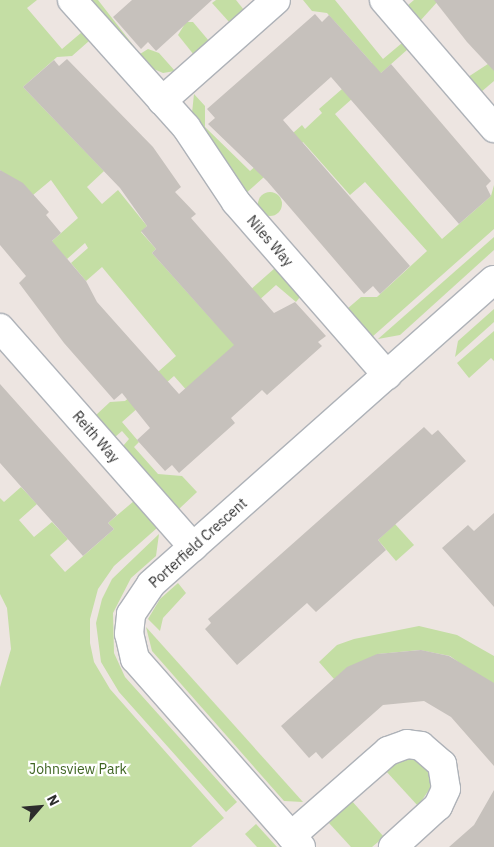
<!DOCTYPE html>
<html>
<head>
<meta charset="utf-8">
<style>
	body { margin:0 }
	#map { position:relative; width:494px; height:847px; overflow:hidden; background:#ede5e1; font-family:"IBM Plex Sans",sans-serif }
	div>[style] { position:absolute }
	.green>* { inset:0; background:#c4dea4 }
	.round { border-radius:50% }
	.building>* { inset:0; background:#c6c1bc }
	.roads { filter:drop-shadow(1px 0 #aeb2b8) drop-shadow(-1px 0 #aeb2b8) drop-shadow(0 1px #aeb2b8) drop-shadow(0 -1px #aeb2b8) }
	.minor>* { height:28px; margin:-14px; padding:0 14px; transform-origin:14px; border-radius:14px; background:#fff }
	span { translate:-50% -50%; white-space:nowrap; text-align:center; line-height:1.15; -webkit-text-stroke:4.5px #fff; paint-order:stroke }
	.street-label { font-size:14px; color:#2d2d2d }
	.park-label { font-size:14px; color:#3f6523 }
	.north { position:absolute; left:15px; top:782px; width:50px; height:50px; -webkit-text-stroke:4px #fff; paint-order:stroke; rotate:63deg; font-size:14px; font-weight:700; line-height:20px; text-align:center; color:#2d2d2d }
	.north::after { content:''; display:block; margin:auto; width:18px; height:22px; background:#2d2d2d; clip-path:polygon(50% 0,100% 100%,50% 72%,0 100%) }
</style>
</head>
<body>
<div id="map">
	<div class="green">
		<div style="clip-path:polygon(0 0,37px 0,27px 8px,62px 49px,82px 32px,89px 41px,72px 56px,57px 57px,23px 87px,104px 171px,87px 187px,102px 204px,118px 190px,147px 226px,141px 232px,156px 249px,152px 253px,214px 322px,275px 268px,300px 297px,296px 302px,276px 285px,227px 329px,242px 347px,189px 393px,174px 376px,122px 422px,139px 442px,134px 447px,158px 474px,182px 476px,197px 492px,179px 509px,123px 446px,129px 439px,122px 431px,115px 437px,96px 415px,110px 402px,125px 401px,176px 356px,102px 267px,86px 281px,71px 263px,88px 248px,85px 243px,67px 259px,51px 242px,78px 218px,51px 180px,33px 195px,0 170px)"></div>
		<div style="clip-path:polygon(89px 0,98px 0,140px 54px,148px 49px,159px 53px,175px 71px,163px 73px,149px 67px)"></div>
		<div style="clip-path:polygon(216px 0,236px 0,244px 10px,230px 23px,212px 3px)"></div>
		<div style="clip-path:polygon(303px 0,335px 0,383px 59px,402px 43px,408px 49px,335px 114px,442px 239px,491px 196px,494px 185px,494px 229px,372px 337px,347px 309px,361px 297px,377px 297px,427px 251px,365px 182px,350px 195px,303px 142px,245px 194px,192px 113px,194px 94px,205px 106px,205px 127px,250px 171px,302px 125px,305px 129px,322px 113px,319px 109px,372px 63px,327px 13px,312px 11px)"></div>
		<div style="clip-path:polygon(414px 0,439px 0,420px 21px,407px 6px)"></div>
		<div style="clip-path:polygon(186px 22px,193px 22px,209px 41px,194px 55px,178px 35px)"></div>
		<div style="clip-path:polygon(494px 60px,494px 81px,481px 92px,468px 77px)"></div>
		<div class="round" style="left:258px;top:192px;width:24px;height:24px"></div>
		<div style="clip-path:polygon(494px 237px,494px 250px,400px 335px,378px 339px)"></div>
		<div style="clip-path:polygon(494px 309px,494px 322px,455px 357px,458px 341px)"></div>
		<div style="clip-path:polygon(494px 331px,494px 361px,491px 358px,469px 378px,457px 363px)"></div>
		<div style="clip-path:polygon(21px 487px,37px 504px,19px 520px,34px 537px,52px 522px,68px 539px,50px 555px,65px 572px,114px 529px,108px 523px,134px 501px,157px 528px,114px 566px,98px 589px,90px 619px,90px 643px,94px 662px,110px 689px,224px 818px,191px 847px,0 847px,0 687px,11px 649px,7px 608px,0 594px,0 498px,4px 502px)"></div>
		<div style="clip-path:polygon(395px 524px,414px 545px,396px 561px,378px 540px)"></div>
		<div style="clip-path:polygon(159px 534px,156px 556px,131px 578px,113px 613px,114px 653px,125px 677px,237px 802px,226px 812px,119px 692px,101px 662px,96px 623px,102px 599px,112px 579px)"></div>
		<div style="clip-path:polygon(178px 583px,186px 593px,163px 618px,160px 631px,148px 619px,160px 599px)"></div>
		<div style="clip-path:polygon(419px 626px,457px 635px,494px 656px,494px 688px,450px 656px,420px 650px,378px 654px,334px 679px,319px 662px,337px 645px,354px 639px)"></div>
		<div style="clip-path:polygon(146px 627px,303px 802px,284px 801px,152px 651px)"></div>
		<div style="clip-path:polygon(403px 758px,420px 761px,428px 768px,433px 784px,418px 806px,385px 770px)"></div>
		<div style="clip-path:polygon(351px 800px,384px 837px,372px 847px,351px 847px,329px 823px)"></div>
		<div style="clip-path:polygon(256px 824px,277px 847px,257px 847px,245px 834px)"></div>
	</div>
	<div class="building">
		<div style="clip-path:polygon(132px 0,212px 0,156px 51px,148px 42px,141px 49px,113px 17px)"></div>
		<div style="clip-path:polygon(434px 0,494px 0,494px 71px,467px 42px)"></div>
		<div style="clip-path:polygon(315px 14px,322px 22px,329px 15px,381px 73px,391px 64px,491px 181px,486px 186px,491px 196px,459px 224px,331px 77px,283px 120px,410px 266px,380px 294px,373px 286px,364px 294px,267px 181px,208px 124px,215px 118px,207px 109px)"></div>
		<div style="clip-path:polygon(67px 59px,153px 147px,181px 187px,175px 192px,196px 214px,191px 218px,274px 313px,295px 302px,326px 336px,318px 342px,322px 346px,267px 395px,262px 390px,231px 418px,235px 423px,179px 473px,172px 465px,165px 471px,137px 440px,150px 428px,122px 393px,114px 400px,64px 343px,19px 283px,26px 276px,0 245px,0 170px,23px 183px,49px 212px,46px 215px,61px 233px,52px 241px,86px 281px,97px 302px,179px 394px,234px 345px,152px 253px,156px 249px,141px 231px,147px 226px,120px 188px,23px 87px,54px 60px,59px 66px)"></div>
		<div style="clip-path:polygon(0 384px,117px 515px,108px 523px,114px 529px,83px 556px,0 463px)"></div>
		<div style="clip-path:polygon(424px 427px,432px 435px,438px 430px,466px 461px,378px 540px,386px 550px,316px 612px,307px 603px,237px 665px,205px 629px,211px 623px,208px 619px)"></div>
		<div style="clip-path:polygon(494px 513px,494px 607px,442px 548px,468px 525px,474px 531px)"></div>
		<div style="clip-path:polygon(421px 650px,449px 656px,494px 683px,494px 766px,451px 717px,424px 701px,383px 705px,322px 759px,316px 752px,309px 758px,281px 726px,347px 667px,377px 654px)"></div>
		<div style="clip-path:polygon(494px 790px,494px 847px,449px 847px,474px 825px)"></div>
	</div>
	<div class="roads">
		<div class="minor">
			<div style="left:72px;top:0;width:171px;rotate:48.1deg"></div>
			<div style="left:186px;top:127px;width:90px;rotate:56.3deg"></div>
			<div style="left:236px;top:202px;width:230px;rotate:48.9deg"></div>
			<div style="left:384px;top:0;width:169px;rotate:49.3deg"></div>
			<div style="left:162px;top:101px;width:152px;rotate:-41.5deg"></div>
			<div style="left:0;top:328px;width:292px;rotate:48.6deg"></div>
			<div style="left:291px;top:836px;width:129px;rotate:-41.2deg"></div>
			<div style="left:388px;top:751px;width:20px;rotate:-20deg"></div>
			<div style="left:407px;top:744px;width:14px;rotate:8deg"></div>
			<div style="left:421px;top:746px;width:28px;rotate:41deg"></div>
			<div style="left:442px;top:764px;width:25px;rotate:81deg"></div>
			<div style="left:446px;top:789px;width:19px;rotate:115deg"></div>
			<div style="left:438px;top:806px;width:61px;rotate:137.7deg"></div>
			<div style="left:301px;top:847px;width:251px;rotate:-131.4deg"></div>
			<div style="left:135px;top:659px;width:26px;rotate:-103deg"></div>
			<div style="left:129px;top:634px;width:20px;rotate:-84deg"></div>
			<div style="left:131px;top:614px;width:36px;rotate:-56deg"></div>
			<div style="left:151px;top:584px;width:458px;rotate:-41.6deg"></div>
		</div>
	</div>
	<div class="street-label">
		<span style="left:270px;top:241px;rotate:49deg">Niles Way</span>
		<span style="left:96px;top:437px;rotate:49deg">Reith Way</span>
		<span style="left:198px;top:543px;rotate:-42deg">Porterfield Crescent</span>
	</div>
	<div class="park-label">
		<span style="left:78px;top:769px">Johnsview Park</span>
	</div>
	<div class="north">N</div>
</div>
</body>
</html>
